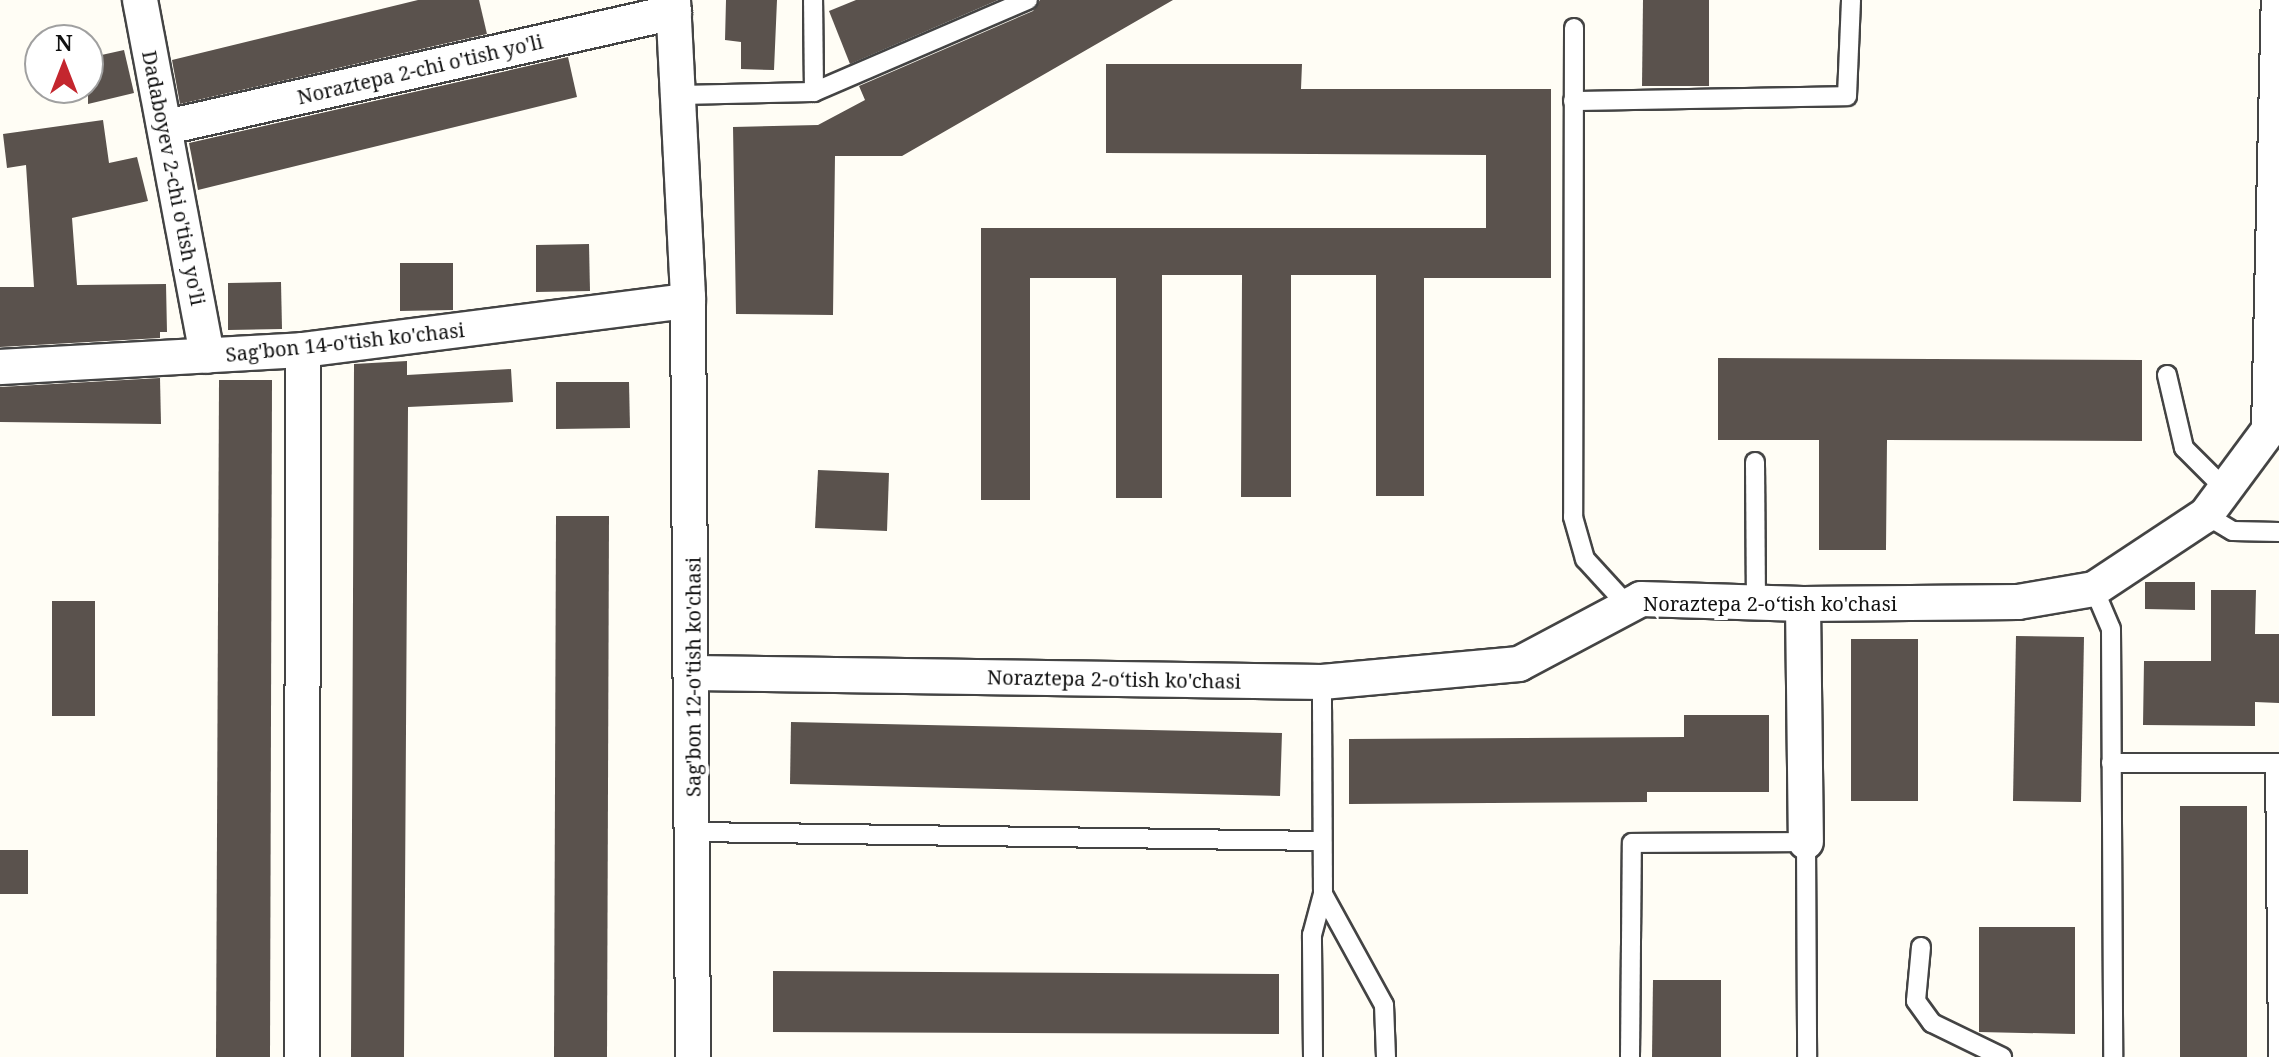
<!DOCTYPE html>
<html>
<head>
<meta charset="utf-8">
<style>
	body { margin:0 }
	#map { position:relative; width:2279px; height:1057px; overflow:hidden; background:#fffdf5; font-family:"Noto Serif",serif }
	div>[style] { position:absolute }
	.building>* { inset:0; background:#5a524d }
	.roads { filter:drop-shadow(2px 0 #444) drop-shadow(-2px 0 #444) drop-shadow(0 2px #444) drop-shadow(0 -2px #444) }
	.lane>* { height:18px; margin:-9px; padding:0 9px; transform-origin:9px; border-radius:9px; background:#fff }
	.street>* { height:34px; margin:-17px; padding:0 17px; transform-origin:17px; border-radius:17px; background:#fff }
	span { translate:-50% -50%; white-space:nowrap; text-align:center; line-height:1.15; -webkit-text-stroke:8px #fff; paint-order:stroke }
	.street-label { font-size:20px; color:#111 }
	.north { position:absolute; left:24px; top:24px; width:80px; height:80px; box-sizing:border-box; background:#fff; border:2px solid #a0a0a0; border-radius:50%; rotate:0deg; font-size:22px; font-weight:700; line-height:32px; text-align:center; color:#111 }
	.north::after { content:''; display:block; margin:auto; width:28px; height:36px; background:#c4262e; clip-path:polygon(50% 0,100% 100%,50% 72%,0 100%) }
</style>
</head>
<body>
<div id="map">
	<div class="building">
		<div style="clip-path:polygon(418px 0,479px 0,487px 34px,180px 104px,172px 60px)"></div>
		<div style="clip-path:polygon(726px 0,777px 0,774px 70px,741px 69px,741px 42px,725px 40px)"></div>
		<div style="clip-path:polygon(856px 0,998px 0,850px 64px,829px 11px)"></div>
		<div style="clip-path:polygon(1040px 0,1173px 0,902px 156px,835px 156px,833px 315px,736px 314px,733px 127px,818px 125px,865px 100px,859px 86px,1033px 11px)"></div>
		<div style="clip-path:polygon(1643px 0,1709px 0,1709px 86px,1642px 86px)"></div>
		<div style="clip-path:polygon(124px 50px,134px 93px,88px 104px,88px 58px)"></div>
		<div style="clip-path:polygon(568px 57px,577px 97px,198px 190px,189px 143px)"></div>
		<div style="clip-path:polygon(1106px 64px,1302px 64px,1301px 89px,1551px 89px,1551px 278px,1424px 278px,1424px 496px,1376px 496px,1376px 275px,1291px 275px,1291px 497px,1241px 497px,1242px 275px,1162px 275px,1162px 498px,1116px 498px,1116px 278px,1030px 278px,1030px 500px,981px 500px,981px 228px,1486px 228px,1486px 155px,1106px 153px)"></div>
		<div style="clip-path:polygon(103px 120px,109px 163px,137px 157px,148px 201px,72px 218px,77px 285px,166px 284px,167px 332px,160px 332px,160px 338px,0 347px,0 287px,34px 287px,26px 165px,7px 168px,3px 134px)"></div>
		<div style="clip-path:polygon(589px 244px,590px 291px,536px 292px,536px 245px)"></div>
		<div style="clip-path:polygon(400px 263px,453px 263px,453px 310px,400px 311px)"></div>
		<div style="clip-path:polygon(281px 282px,282px 329px,228px 330px,228px 283px)"></div>
		<div style="clip-path:polygon(1718px 358px,2142px 360px,2142px 441px,1887px 440px,1886px 550px,1819px 550px,1819px 440px,1718px 440px)"></div>
		<div style="clip-path:polygon(407px 361px,407px 375px,511px 369px,513px 402px,408px 407px,404px 1057px,351px 1057px,354px 364px)"></div>
		<div style="clip-path:polygon(160px 378px,161px 424px,0 422px,0 387px)"></div>
		<div style="clip-path:polygon(219px 380px,272px 380px,270px 1057px,216px 1057px)"></div>
		<div style="clip-path:polygon(556px 382px,629px 382px,630px 428px,556px 429px)"></div>
		<div style="clip-path:polygon(818px 470px,889px 473px,887px 531px,815px 528px)"></div>
		<div style="clip-path:polygon(556px 516px,609px 516px,607px 1057px,554px 1057px)"></div>
		<div style="clip-path:polygon(2145px 582px,2195px 582px,2195px 610px,2145px 609px)"></div>
		<div style="clip-path:polygon(2211px 590px,2256px 590px,2255px 634px,2279px 634px,2279px 703px,2255px 702px,2255px 726px,2143px 725px,2144px 661px,2211px 661px)"></div>
		<div style="clip-path:polygon(52px 601px,95px 601px,95px 716px,52px 716px)"></div>
		<div style="clip-path:polygon(2016px 636px,2084px 637px,2081px 802px,2013px 801px)"></div>
		<div style="clip-path:polygon(1851px 639px,1918px 639px,1918px 801px,1851px 801px)"></div>
		<div style="clip-path:polygon(1684px 715px,1769px 715px,1769px 792px,1647px 792px,1647px 802px,1349px 804px,1349px 739px,1684px 737px)"></div>
		<div style="clip-path:polygon(791px 722px,1282px 733px,1280px 796px,790px 784px)"></div>
		<div style="clip-path:polygon(2180px 806px,2247px 806px,2247px 1057px,2180px 1057px)"></div>
		<div style="clip-path:polygon(0 850px,28px 850px,28px 894px,0 894px)"></div>
		<div style="clip-path:polygon(1979px 927px,2075px 927px,2075px 1034px,1979px 1032px)"></div>
		<div style="clip-path:polygon(773px 971px,1279px 974px,1279px 1034px,773px 1032px)"></div>
		<div style="clip-path:polygon(1653px 980px,1721px 980px,1721px 1057px,1652px 1057px)"></div>
	</div>
	<div class="roads">
		<div class="lane">
			<div style="left:1574px;top:28px;width:489px;rotate:90.1deg"></div>
			<div style="left:1573px;top:517px;width:44px;rotate:74.1deg"></div>
			<div style="left:1585px;top:559px;width:64px;rotate:47.5deg"></div>
			<div style="left:814px;top:92px;width:233px;rotate:-23.3deg"></div>
			<div style="left:679px;top:95px;width:135px;rotate:-1.3deg"></div>
			<div style="left:814px;top:92px;width:92px;rotate:-90.6deg"></div>
			<div style="left:1573px;top:101px;width:274px;rotate:-1deg"></div>
			<div style="left:1847px;top:96px;width:96px;rotate:-87.6deg"></div>
			<div style="left:2167px;top:375px;width:75px;rotate:76.9deg"></div>
			<div style="left:2184px;top:448px;width:59px;rotate:45deg"></div>
			<div style="left:1755px;top:462px;width:141px;rotate:89.6deg"></div>
			<div style="left:2206px;top:515px;width:31px;rotate:31deg"></div>
			<div style="left:2233px;top:531px;width:46px;rotate:1.2deg"></div>
			<div style="left:2094px;top:589px;width:43px;rotate:67deg"></div>
			<div style="left:2111px;top:629px;width:428px;rotate:89.7deg"></div>
			<div style="left:2111px;top:763px;width:168px"></div>
			<div style="left:2275px;top:763px;width:294px;rotate:89.4deg"></div>
			<div style="left:693px;top:832px;width:627px;rotate:0.82deg"></div>
			<div style="left:1323px;top:894px;width:127px;rotate:61.2deg"></div>
			<div style="left:1384px;top:1005px;width:52px;rotate:87.8deg"></div>
			<div style="left:1921px;top:947px;width:54px;rotate:95.3deg"></div>
			<div style="left:1916px;top:1001px;width:27px;rotate:54deg"></div>
			<div style="left:1932px;top:1023px;width:78px;rotate:25.9deg"></div>
			<div style="left:1313px;top:1057px;width:122px;rotate:-90.5deg"></div>
			<div style="left:1312px;top:935px;width:42px;rotate:-75deg"></div>
			<div style="left:1323px;top:894px;width:212px;rotate:-90.3deg"></div>
			<div style="left:1630px;top:1057px;width:214px;rotate:-89.5deg"></div>
			<div style="left:1632px;top:843px;width:174px;rotate:-0.3deg"></div>
			<div style="left:1806px;top:842px;width:215px;rotate:89.7deg"></div>
		</div>
		<div class="street">
			<div style="left:140px;top:0;width:362px;rotate:79.3deg"></div>
			<div style="left:673px;top:0;width:297px;rotate:87.1deg"></div>
			<div style="left:688px;top:297px;width:760px;rotate:89.62deg"></div>
			<div style="left:167px;top:127px;width:520px;rotate:-12.78deg"></div>
			<div style="left:0;top:367px;width:303px;rotate:-3.2deg"></div>
			<div style="left:303px;top:350px;width:388px;rotate:-7.3deg"></div>
			<div style="left:1803px;top:604px;width:238px;rotate:89.3deg"></div>
			<div style="left:694px;top:673px;width:628px;rotate:0.82deg"></div>
			<div style="left:1322px;top:682px;width:198px;rotate:-5.2deg"></div>
			<div style="left:1519px;top:664px;width:138px;rotate:-28deg"></div>
			<div style="left:1641px;top:599px;width:162px;rotate:1.8deg"></div>
			<div style="left:1803px;top:604px;width:215px;rotate:-0.5deg"></div>
			<div style="left:2018px;top:602px;width:77px;rotate:-9.7deg"></div>
			<div style="left:2094px;top:589px;width:134px;rotate:-33.5deg"></div>
			<div style="left:2206px;top:515px;width:106px;rotate:-53.5deg"></div>
			<div style="left:2269px;top:430px;width:430px;rotate:-88.7deg"></div>
			<div style="left:302px;top:1057px;width:707px;rotate:-89.92deg"></div>
		</div>
	</div>
	<div class="street-label">
		<span style="left:420px;top:69px;rotate:-13deg">Noraztepa 2-chi o'tish yo'li</span>
		<span style="left:174px;top:178px;rotate:79deg">Dadaboyev 2-chi o'tish yo'li</span>
		<span style="left:345px;top:342px;rotate:-6deg">Sag'bon 14-o'tish ko'chasi</span>
		<span style="left:1770px;top:603px">Noraztepa 2-oʻtish ko'chasi</span>
		<span style="left:693px;top:677px;rotate:-90deg">Sag'bon 12-o'tish ko'chasi</span>
		<span style="left:1114px;top:679px;rotate:1deg">Noraztepa 2-oʻtish ko'chasi</span>
	</div>
	<div class="north">N</div>
</div>
</body>
</html>
